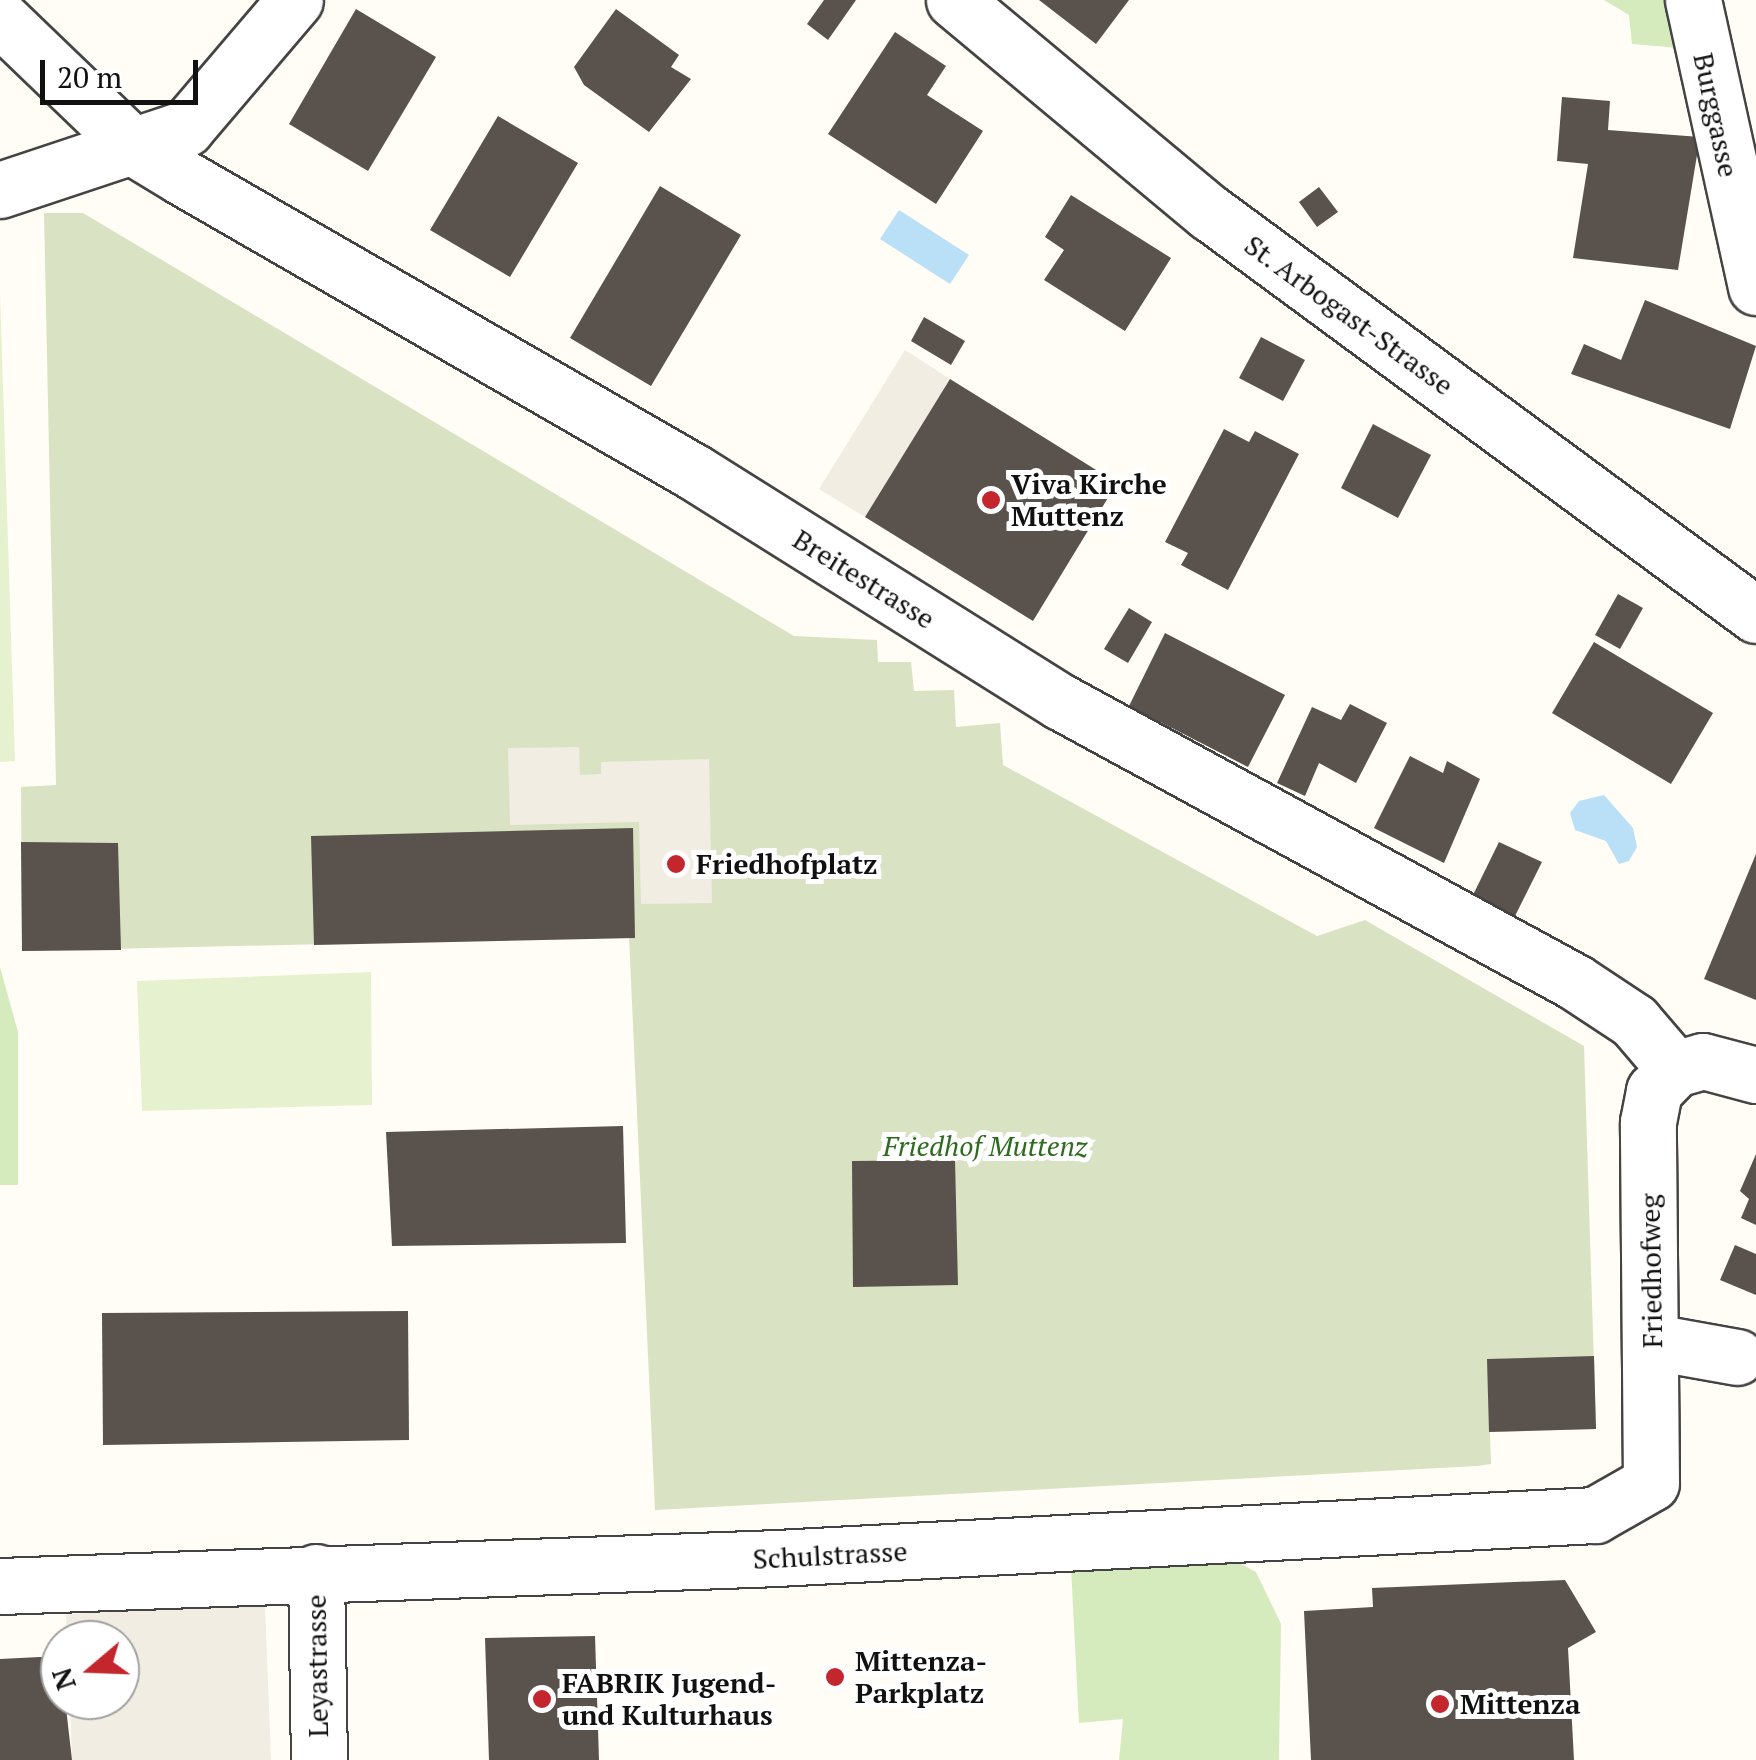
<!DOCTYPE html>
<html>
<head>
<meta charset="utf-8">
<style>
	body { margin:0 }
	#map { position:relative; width:1756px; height:1760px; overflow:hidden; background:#fffdf5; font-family:"PT Serif",serif }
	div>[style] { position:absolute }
	.green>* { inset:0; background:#d5ebbd }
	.cemetery>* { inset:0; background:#d9e3c4 }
	.pitch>* { inset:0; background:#e6f2cf }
	.plaza>* { inset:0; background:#f1ede2 }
	.water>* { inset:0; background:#b9e0f7 }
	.building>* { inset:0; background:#5a524d }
	.roads { filter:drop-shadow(2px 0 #444) drop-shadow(-2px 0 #444) drop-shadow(0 2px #444) drop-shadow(0 -2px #444) }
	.minor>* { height:55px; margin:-27.5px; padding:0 27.5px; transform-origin:27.5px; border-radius:27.5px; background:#fff }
	.dots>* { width:28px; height:28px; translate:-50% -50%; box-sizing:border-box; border:5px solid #fff; border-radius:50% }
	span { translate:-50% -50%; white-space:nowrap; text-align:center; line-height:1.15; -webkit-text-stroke:10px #fff; paint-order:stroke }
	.street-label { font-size:28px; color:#111 }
	.poi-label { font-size:28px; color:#111; font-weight:700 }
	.left { translate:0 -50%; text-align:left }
	.park-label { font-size:28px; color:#2f6b1f; font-style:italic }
	.north { position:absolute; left:40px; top:1620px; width:100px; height:100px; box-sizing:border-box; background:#fff; border:2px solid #a0a0a0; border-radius:50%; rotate:251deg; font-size:28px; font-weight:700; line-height:40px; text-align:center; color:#111 }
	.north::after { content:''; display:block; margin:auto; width:35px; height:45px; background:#c4262e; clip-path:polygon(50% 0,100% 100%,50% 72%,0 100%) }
	.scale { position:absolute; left:40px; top:60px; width:158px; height:45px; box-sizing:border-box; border:5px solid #111; border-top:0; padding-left:12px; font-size:30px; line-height:35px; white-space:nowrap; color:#111; -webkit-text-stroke:8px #fff; paint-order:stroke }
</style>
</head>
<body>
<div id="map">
	<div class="green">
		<div style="clip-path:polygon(1604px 0,1680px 0,1691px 49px,1632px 44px,1629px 15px)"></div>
		<div style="clip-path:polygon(0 967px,18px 1032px,18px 1185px,0 1185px)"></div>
		<div style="clip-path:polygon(1233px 1560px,1256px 1572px,1281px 1624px,1279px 1760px,1119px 1760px,1123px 1719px,1079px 1723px,1071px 1567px)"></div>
	</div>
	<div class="cemetery">
		<div style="clip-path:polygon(44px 213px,83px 213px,794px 636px,877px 640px,878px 662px,911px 662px,914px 691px,954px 690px,956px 727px,1000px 723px,1003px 765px,1317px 936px,1365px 920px,1584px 1046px,1596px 1429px,1490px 1432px,1491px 1464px,1477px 1466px,655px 1510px,629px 937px,22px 951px,21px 787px,56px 785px)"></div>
	</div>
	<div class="pitch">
		<div style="clip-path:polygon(0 292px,15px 761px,0 762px)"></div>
		<div style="clip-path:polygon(371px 972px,372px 1105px,142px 1111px,137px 981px)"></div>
	</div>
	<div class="plaza">
		<div style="clip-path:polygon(905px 350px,950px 379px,865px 517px,819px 489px)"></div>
		<div style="clip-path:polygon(579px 747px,580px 775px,601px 774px,601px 762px,709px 759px,712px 903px,641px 904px,639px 822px,510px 825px,508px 748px)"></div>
		<div style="clip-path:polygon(265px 1605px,271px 1760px,72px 1760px,70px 1700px,120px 1700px,120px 1640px,67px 1640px,66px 1614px)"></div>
	</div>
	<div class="water">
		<div style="clip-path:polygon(899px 210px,969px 255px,950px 284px,880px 239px)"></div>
		<div style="clip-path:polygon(1604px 795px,1633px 828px,1637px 847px,1629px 861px,1619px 864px,1606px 841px,1575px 830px,1570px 813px,1579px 801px)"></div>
	</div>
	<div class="building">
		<div style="clip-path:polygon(824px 0,856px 0,828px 40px,807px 24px)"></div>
		<div style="clip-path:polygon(1039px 0,1129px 0,1096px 44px)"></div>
		<div style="clip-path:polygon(356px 9px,436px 57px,368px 171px,289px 124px)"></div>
		<div style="clip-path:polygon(616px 9px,679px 55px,671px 67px,691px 79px,649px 132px,584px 85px,574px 67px)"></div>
		<div style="clip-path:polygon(895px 32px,946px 66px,927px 95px,983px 131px,936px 204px,828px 134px)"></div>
		<div style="clip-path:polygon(1562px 97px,1610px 101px,1608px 130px,1700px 137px,1678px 270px,1573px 258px,1588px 164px,1557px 161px)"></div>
		<div style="clip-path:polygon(498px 116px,578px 163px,510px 277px,430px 230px)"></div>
		<div style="clip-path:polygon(660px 186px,741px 235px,651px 386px,570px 338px)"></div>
		<div style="clip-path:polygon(1319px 187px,1338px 212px,1317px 227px,1299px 202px)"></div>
		<div style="clip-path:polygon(1071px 195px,1171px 258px,1125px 331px,1044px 280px,1064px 250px,1045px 237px)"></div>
		<div style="clip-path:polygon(1645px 300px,1756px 346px,1730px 429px,1571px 374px,1584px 344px,1621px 360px)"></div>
		<div style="clip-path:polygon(924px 317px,965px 341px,951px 365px,911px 341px)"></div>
		<div style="clip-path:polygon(1261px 337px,1305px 360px,1283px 401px,1239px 378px)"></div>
		<div style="clip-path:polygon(950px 379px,1117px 483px,1033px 621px,865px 517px)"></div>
		<div style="clip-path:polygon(1373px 424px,1431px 455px,1398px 518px,1341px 488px)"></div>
		<div style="clip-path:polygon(1224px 429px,1249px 442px,1255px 431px,1299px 454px,1228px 590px,1181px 565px,1188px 553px,1165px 542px)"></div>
		<div style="clip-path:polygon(1618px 594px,1643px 608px,1620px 649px,1595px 635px)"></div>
		<div style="clip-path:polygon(1129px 608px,1152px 622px,1128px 663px,1104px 649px)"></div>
		<div style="clip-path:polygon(1165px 633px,1285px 695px,1248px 767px,1129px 706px)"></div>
		<div style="clip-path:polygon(1594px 642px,1713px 713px,1671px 784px,1552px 713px)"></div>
		<div style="clip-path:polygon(1350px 704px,1387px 723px,1356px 783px,1319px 763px,1305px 796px,1277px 783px,1312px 707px,1341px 720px)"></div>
		<div style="clip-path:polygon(1410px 756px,1443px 773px,1447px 761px,1480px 779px,1444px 863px,1374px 828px)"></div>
		<div style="clip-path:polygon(633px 828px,635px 938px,314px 945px,311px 836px)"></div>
		<div style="clip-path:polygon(21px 842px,118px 843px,121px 950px,22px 951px)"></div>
		<div style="clip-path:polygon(1499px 842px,1542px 862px,1514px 918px,1472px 897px)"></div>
		<div style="clip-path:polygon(1756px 854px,1756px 1000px,1704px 979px)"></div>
		<div style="clip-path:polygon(623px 1126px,626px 1243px,392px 1246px,386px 1132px)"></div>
		<div style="clip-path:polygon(1756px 1154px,1756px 1225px,1741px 1218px,1749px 1199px,1740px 1191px)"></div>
		<div style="clip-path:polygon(955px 1160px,958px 1285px,853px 1287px,852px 1161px)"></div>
		<div style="clip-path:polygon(1735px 1245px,1756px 1254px,1756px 1295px,1720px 1280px)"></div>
		<div style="clip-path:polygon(408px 1311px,409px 1440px,103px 1445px,102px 1313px)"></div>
		<div style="clip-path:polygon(1594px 1356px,1596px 1429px,1489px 1432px,1487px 1359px)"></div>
		<div style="clip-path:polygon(1565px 1580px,1596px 1632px,1568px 1648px,1574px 1760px,1311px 1760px,1304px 1611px,1373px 1607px,1372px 1588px)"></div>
		<div style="clip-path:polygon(595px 1636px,599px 1760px,489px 1760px,485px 1638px)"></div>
		<div style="clip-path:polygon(60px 1656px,72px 1760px,0 1760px,0 1659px)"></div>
	</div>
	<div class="roads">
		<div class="minor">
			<div style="left:954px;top:0;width:333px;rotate:39.8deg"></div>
			<div style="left:1210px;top:213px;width:678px;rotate:36.36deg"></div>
			<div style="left:1693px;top:0;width:294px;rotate:77.6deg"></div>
			<div style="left:0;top:18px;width:189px;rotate:43.9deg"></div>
			<div style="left:136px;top:149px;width:54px;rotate:31.3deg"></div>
			<div style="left:182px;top:177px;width:591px;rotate:29.95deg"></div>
			<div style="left:694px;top:472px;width:433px;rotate:32.1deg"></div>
			<div style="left:1061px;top:702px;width:585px;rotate:28.58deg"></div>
			<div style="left:1575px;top:982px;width:71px;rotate:33.5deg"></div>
			<div style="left:1634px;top:1021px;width:63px;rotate:49.5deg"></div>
			<div style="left:1675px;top:1069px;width:29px;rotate:-16deg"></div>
			<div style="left:1703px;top:1061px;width:55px;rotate:14.8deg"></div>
			<div style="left:0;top:190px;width:196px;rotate:-18.4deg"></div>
			<div style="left:186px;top:128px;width:168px;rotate:-49.6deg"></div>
			<div style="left:1653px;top:1342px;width:85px;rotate:10.1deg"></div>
			<div style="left:316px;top:1572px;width:188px;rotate:89.1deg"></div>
			<div style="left:0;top:1586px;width:778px;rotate:-2.06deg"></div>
			<div style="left:777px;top:1558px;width:819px;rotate:-3.01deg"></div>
			<div style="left:1595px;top:1515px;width:64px;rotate:-29.7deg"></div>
			<div style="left:1651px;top:1483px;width:361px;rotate:-90.5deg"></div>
			<div style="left:1648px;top:1122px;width:32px;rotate:-79deg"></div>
			<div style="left:1654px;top:1091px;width:30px;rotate:-46deg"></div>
		</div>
	</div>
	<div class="dots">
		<div style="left:991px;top:500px;background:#c4262e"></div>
		<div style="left:676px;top:864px;background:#c4262e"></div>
		<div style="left:835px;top:1677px;background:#c4262e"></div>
		<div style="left:542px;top:1699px;background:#c4262e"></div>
		<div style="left:1440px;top:1704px;background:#c4262e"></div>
	</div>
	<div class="street-label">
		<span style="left:1716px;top:115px;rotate:78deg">Burggasse</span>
		<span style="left:1349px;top:315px;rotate:36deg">St. Arbogast-Strasse</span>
		<span style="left:864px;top:579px;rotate:32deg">Breitestrasse</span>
		<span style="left:1651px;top:1271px;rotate:-91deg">Friedhofweg</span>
		<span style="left:830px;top:1555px;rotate:-3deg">Schulstrasse</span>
		<span style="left:317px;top:1666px;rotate:-91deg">Leyastrasse</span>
	</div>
	<div class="poi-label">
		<span class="left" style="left:1011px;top:500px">Viva Kirche<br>Muttenz</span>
		<span class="left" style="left:696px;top:864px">Friedhofplatz</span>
		<span class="left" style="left:855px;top:1677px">Mittenza-<br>Parkplatz</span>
		<span class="left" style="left:562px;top:1699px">FABRIK Jugend-<br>und Kulturhaus</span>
		<span class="left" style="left:1460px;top:1704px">Mittenza</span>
	</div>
	<div class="park-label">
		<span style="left:985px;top:1146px">Friedhof Muttenz</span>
	</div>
	<div class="north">N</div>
	<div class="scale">20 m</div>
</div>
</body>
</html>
